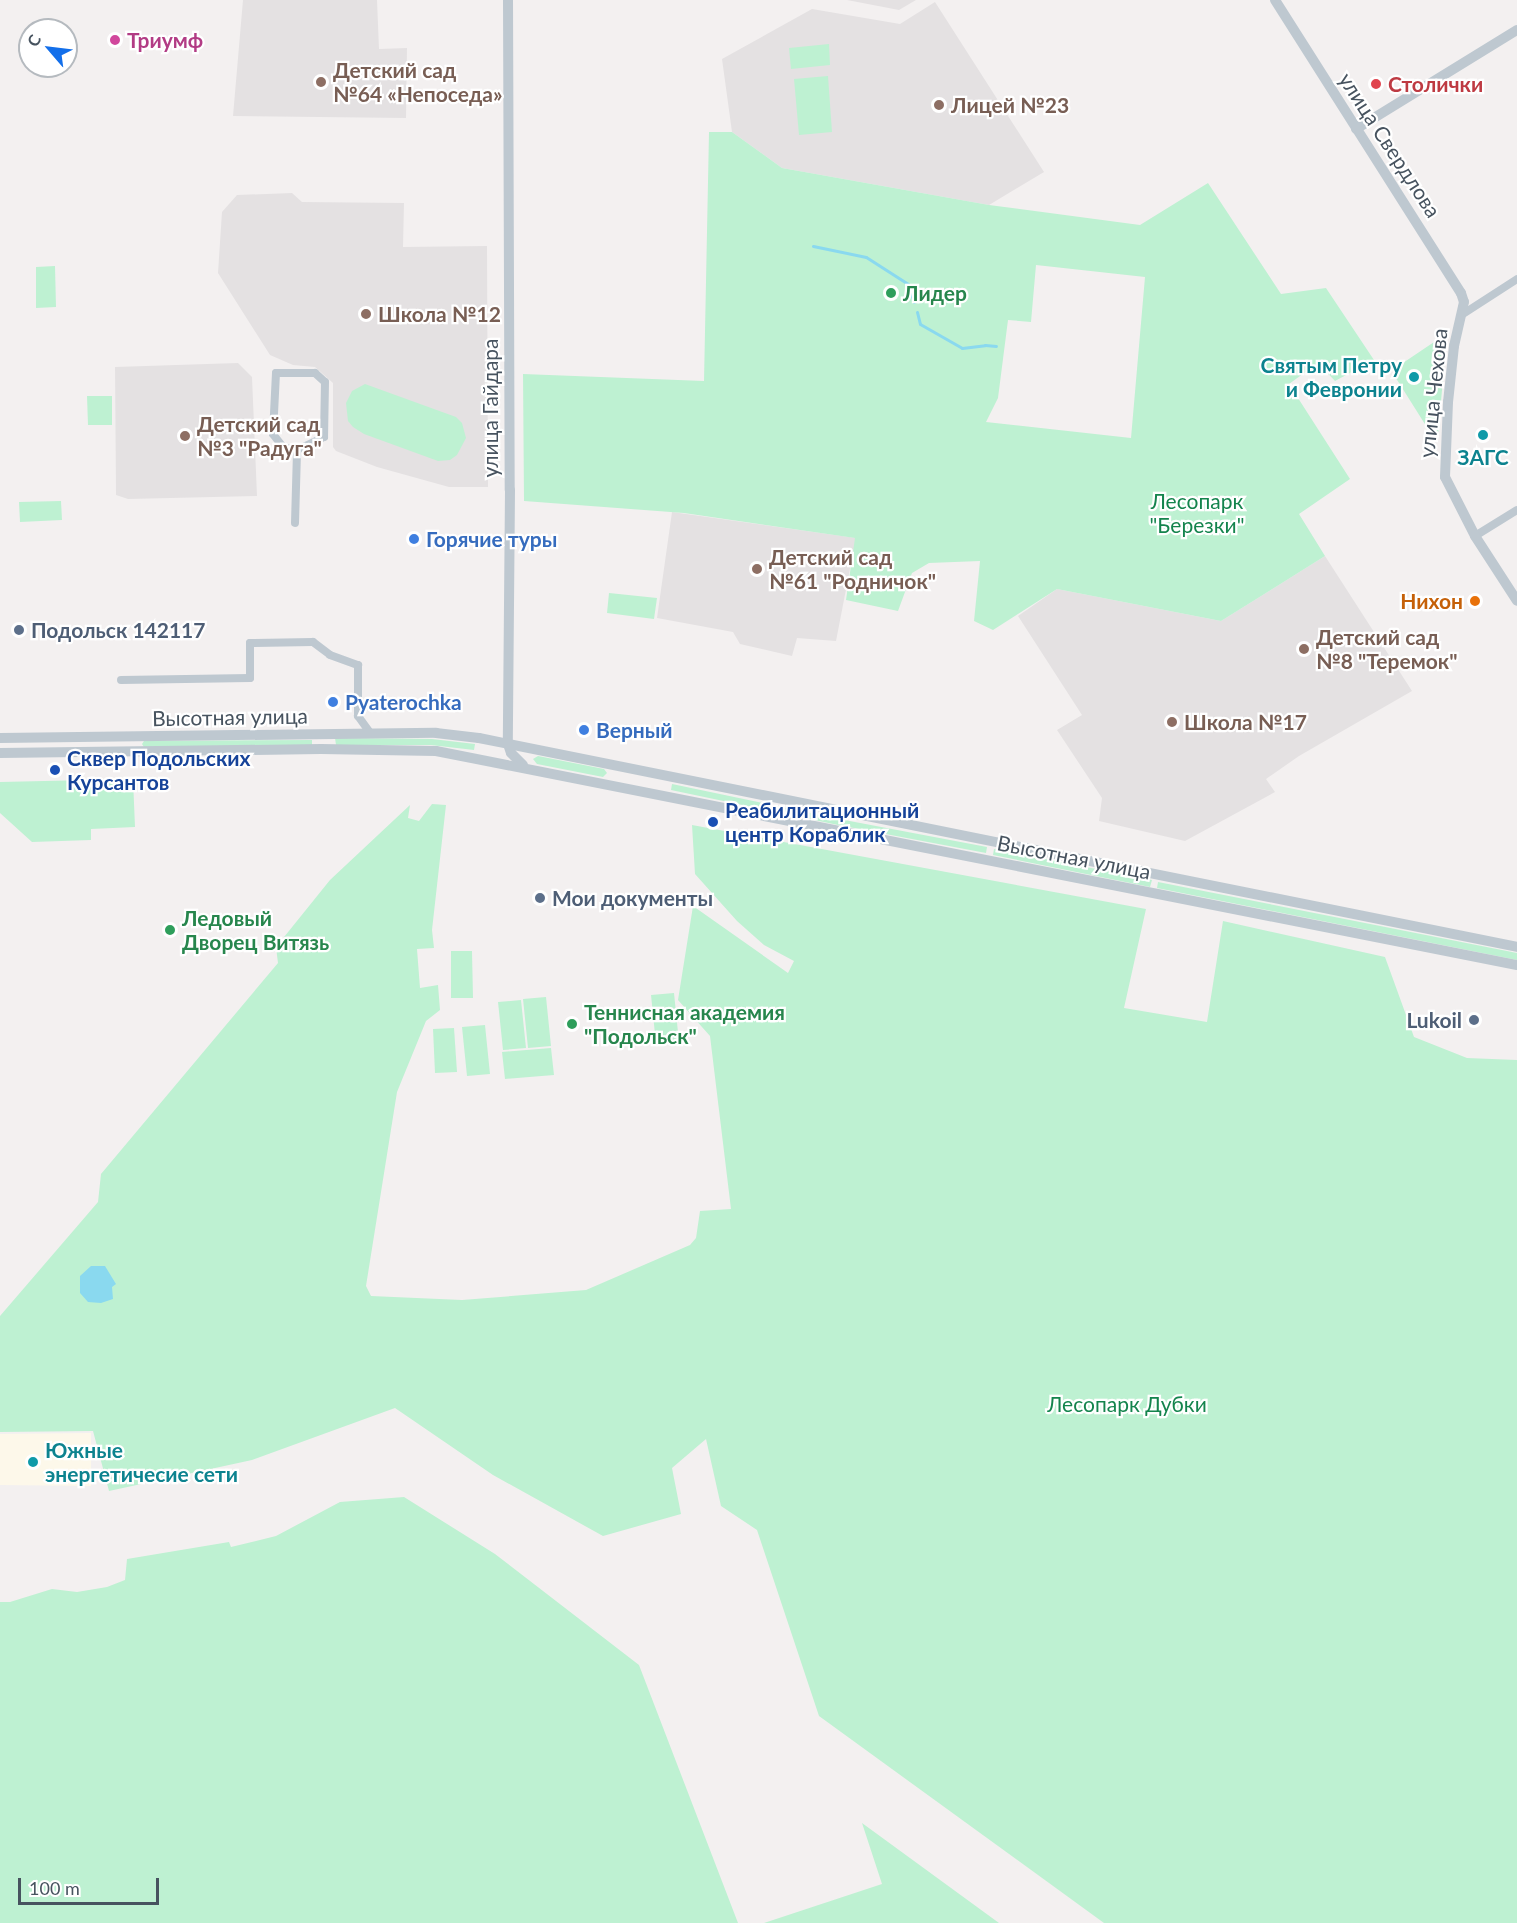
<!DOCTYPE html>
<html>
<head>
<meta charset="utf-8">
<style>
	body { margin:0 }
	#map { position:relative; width:1517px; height:1923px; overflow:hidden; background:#f3f0f0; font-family:Lato,sans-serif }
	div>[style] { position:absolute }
	.commercial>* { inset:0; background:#fdf8ea }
	.education>* { inset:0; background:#e4e1e2 }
	.green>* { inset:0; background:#bef1d2 }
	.water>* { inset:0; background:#8ad9ef }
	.stream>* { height:3px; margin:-1.5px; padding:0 1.5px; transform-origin:1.5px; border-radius:1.5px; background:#8ad9ef }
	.minor>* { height:8px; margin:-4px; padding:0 4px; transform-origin:4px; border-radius:4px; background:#bec8d0 }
	.tertiary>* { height:10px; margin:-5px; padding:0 5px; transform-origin:5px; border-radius:5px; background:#bec8d0 }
	.dots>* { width:16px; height:16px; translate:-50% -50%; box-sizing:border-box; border:3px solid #fff; border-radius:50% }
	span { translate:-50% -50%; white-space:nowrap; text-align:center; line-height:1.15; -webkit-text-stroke:4.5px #fff; paint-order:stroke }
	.hotel-label { font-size:21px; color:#b23c85; font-weight:700 }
	.left { translate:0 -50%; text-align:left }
	.education-label { font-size:21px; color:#785e54; font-weight:700 }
	.health-label { font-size:21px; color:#be3a42; font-weight:700 }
	.street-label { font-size:21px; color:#47535f }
	.leisure-label { font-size:21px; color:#27864d; font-weight:700 }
	.culture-label { font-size:21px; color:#0d838f; font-weight:700 }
	.right { translate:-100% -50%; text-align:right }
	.park-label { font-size:21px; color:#14844d }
	.shop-label { font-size:21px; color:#366cbe; font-weight:700 }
	.food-label { font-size:21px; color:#c56008; font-weight:700 }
	.service-label { font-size:21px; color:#4e5e75; font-weight:700 }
	.transit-label { font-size:21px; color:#164399; font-weight:700 }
	.north { position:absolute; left:18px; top:18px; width:60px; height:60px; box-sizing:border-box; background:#fff; border:2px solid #b5babf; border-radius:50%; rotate:298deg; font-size:16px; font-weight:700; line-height:24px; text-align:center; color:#47535f }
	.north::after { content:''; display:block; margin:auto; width:21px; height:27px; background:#136fea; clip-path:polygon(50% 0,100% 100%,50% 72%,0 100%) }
	.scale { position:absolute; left:18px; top:1878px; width:141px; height:27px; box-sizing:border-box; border:3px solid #47535f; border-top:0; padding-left:8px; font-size:18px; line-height:21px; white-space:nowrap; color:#47535f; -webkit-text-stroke:4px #fff; paint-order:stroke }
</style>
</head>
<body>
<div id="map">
	<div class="commercial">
		<div style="clip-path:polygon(91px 1433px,91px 1486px,0 1485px,0 1434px)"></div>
	</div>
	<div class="education">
		<div style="clip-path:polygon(243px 0,377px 0,379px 49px,407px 48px,406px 118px,233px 116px)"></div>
		<div style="clip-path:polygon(847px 0,916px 0,899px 10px)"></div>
		<div style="clip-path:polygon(935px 2px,1044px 172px,989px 205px,782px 168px,732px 132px,722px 59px,812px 9px,900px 24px)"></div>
		<div style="clip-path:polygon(292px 193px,302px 202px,404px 203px,403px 247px,487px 246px,488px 487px,449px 487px,377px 467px,336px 451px,333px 447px,333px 383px,315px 367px,293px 365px,270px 355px,218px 273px,222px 212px,237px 195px)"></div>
		<div style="clip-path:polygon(238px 363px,252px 377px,257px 496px,128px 499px,116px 495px,115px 367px)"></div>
		<div style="clip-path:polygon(672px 512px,856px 538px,836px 641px,797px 638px,792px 656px,740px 644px,733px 632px,657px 618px)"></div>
		<div style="clip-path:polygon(1325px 556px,1412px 691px,1299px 756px,1266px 779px,1275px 792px,1185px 841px,1099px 821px,1102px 798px,1057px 730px,1082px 715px,1018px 616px,1057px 589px,1221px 621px)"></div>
	</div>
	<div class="green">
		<div style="clip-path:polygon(829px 44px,830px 65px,791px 69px,789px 48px)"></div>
		<div style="clip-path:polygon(828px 76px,832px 132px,799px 135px,794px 79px)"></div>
		<div style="clip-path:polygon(evenodd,709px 132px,732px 132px,782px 168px,989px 205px,1140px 225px,1208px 183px,1281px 294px,1326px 288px,1374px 360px,1335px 381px,1318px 363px,1289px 384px,1350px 479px,1299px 514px,1325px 556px,1221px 621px,1057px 589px,993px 630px,974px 621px,980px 561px,929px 563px,912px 573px,898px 611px,846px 600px,855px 538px,684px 513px,524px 501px,523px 374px,704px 381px,709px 132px,1036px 265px,1145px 277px,1131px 438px,986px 422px,998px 398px,1008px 320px,1031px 322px,1036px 265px)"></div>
		<div style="clip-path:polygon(55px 266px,56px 307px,36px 308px,36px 267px)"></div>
		<div style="clip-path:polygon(1440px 338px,1446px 345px,1438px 435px,1430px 440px,1426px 437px,1428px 429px,1394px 375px,1394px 369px)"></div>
		<div style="clip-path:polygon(365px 384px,456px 417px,462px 423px,466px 438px,457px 455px,450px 460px,438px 461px,364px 434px,353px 427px,348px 421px,346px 403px,352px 391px)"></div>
		<div style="clip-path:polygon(87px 396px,112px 396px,112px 425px,88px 425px)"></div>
		<div style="clip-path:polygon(61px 501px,62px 520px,20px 522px,19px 502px)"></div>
		<div style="clip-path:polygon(609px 593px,657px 598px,654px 619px,607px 613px)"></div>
		<div style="clip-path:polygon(335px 738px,432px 739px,475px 744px,474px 750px,431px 745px,336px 745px)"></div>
		<div style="clip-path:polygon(312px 740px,312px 745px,144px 747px,142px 744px,144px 741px)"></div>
		<div style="clip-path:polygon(538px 756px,604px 769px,607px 773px,603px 777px,537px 764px,533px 759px)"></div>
		<div style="clip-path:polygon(133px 779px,135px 827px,91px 829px,91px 840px,32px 842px,0 813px,0 782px)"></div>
		<div style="clip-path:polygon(672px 784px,839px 819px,987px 847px,986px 853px,838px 825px,671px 790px)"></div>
		<div style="clip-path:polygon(432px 804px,446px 805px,432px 930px,434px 948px,417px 949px,420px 988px,438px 985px,440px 1010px,426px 1021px,397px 1092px,366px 1286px,371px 1296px,462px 1300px,586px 1290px,690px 1245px,696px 1238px,700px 1211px,731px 1209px,710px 1036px,678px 1000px,693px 906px,788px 973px,794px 961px,764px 945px,737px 921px,695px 874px,692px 825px,1146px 909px,1124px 1008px,1207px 1022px,1223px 921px,1385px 957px,1414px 1037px,1467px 1058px,1517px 1060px,1517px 1923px,1104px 1923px,819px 1716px,757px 1530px,721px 1506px,706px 1439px,672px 1468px,681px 1514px,603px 1536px,493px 1475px,395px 1408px,252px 1460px,109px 1491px,93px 1431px,0 1432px,0 1316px,98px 1202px,101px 1174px,278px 963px,276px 947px,330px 880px,410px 805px,408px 818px,419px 821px)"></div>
		<div style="clip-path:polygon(994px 849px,1152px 880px,1150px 887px,993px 855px)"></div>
		<div style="clip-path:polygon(1158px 882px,1517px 953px,1517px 960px,1157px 888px)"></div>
		<div style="clip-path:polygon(451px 951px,472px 951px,473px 998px,451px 998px)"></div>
		<div style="clip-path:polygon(674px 993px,679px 1042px,656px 1044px,651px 995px)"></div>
		<div style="clip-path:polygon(546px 997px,551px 1046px,528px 1048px,523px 999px)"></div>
		<div style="clip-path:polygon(521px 1000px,526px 1048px,503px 1050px,498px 1002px)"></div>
		<div style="clip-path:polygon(485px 1025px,490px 1074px,467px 1076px,462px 1027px)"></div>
		<div style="clip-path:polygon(454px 1028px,457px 1072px,435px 1073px,433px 1029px)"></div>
		<div style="clip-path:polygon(551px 1048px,554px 1075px,505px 1079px,502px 1052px)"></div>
		<div style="clip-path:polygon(404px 1497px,495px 1554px,639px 1665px,738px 1923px,0 1923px,0 1602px,10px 1602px,52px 1589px,77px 1592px,107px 1587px,125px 1580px,127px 1559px,229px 1542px,231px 1547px,276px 1536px,340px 1502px)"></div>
		<div style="clip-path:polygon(862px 1823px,999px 1923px,764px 1923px,882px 1884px)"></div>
	</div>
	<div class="water">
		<div style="clip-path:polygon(91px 1266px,105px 1266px,116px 1284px,112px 1287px,113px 1299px,101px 1303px,88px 1302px,80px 1293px,80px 1276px)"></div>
	</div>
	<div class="stream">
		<div style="left:813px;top:246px;width:54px;rotate:11.7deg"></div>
		<div style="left:866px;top:257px;width:50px;rotate:32.7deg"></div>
		<div style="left:908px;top:284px;width:19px;rotate:72deg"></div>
		<div style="left:917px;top:312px;width:12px;rotate:76deg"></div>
		<div style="left:920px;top:324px;width:48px;rotate:29.7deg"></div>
		<div style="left:962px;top:348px;width:23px;rotate:-7deg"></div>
		<div style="left:985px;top:345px;width:11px;rotate:5deg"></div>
	</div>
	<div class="minor">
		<div style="left:1463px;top:314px;width:64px;rotate:-32.9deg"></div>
		<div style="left:276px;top:373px;width:39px"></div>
		<div style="left:315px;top:373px;width:13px;rotate:42deg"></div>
		<div style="left:325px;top:382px;width:55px;rotate:91deg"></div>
		<div style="left:324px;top:437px;width:30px;rotate:154deg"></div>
		<div style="left:297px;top:450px;width:14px;rotate:-168deg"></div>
		<div style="left:283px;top:447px;width:16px;rotate:-128deg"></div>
		<div style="left:273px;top:434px;width:61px;rotate:-87.2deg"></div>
		<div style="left:295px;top:523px;width:73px;rotate:-88.4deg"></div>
		<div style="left:1475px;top:536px;width:49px;rotate:-31.8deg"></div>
		<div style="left:121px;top:680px;width:129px;rotate:-0.9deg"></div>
		<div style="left:250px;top:678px;width:35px;rotate:-90deg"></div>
		<div style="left:250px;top:643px;width:63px;rotate:-0.9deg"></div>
		<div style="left:313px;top:642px;width:21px;rotate:37deg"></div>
		<div style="left:330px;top:655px;width:30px;rotate:20deg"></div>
		<div style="left:358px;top:665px;width:51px;rotate:90deg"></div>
		<div style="left:358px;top:716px;width:22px;rotate:54deg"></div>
	</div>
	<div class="tertiary">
		<div style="left:508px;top:0;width:490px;rotate:89.8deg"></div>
		<div style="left:510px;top:490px;width:254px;rotate:90.5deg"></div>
		<div style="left:508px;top:744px;width:9px;rotate:72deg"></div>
		<div style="left:511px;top:753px;width:17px;rotate:45deg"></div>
		<div style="left:1275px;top:0;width:347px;rotate:57.6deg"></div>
		<div style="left:1461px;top:293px;width:9px;rotate:72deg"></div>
		<div style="left:1464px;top:302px;width:45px;rotate:102.8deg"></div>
		<div style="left:1454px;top:346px;width:56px;rotate:96.1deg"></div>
		<div style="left:1448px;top:402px;width:75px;rotate:92.3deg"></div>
		<div style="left:1445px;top:477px;width:66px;rotate:63deg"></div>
		<div style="left:1475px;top:536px;width:77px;rotate:57.1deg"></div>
		<div style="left:1356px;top:129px;width:189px;rotate:-31.6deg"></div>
		<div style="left:0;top:738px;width:436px;rotate:-0.7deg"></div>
		<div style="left:436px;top:733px;width:43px;rotate:6.6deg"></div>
		<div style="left:479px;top:738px;width:1059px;rotate:11.38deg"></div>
		<div style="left:0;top:753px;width:321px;rotate:-0.7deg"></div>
		<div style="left:321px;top:749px;width:115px;rotate:1deg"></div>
		<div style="left:436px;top:751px;width:1102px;rotate:11.2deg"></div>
	</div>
	<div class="dots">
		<div style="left:115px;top:40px;background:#d1479c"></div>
		<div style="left:321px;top:82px;background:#8d6e63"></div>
		<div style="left:1376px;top:84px;background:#e0444e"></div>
		<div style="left:939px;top:105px;background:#8d6e63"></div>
		<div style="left:891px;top:293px;background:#2e9e5b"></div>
		<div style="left:366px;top:314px;background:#8d6e63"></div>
		<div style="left:1414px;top:377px;background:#0f9aa8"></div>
		<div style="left:1483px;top:435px;background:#0f9aa8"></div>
		<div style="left:185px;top:436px;background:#8d6e63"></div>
		<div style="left:414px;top:539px;background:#3f7fe0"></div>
		<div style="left:757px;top:569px;background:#8d6e63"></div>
		<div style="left:1475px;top:601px;background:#e8710a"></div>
		<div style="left:19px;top:630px;background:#5c6f8a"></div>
		<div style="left:1304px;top:649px;background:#8d6e63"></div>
		<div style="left:333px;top:702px;background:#3f7fe0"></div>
		<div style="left:1172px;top:722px;background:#8d6e63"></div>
		<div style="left:584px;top:730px;background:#3f7fe0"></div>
		<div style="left:55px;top:770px;background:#1a4fb4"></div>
		<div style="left:713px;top:822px;background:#1a4fb4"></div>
		<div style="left:540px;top:898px;background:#5c6f8a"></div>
		<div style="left:170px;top:930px;background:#2e9e5b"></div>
		<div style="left:1474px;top:1020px;background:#5c6f8a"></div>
		<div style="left:572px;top:1024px;background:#2e9e5b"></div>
		<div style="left:33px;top:1462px;background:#0f9aa8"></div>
	</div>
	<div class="hotel-label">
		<span class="left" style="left:127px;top:40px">Триумф</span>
	</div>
	<div class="education-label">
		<span class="left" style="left:333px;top:82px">Детский сад<br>№64 «Непоседа»</span>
		<span class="left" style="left:951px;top:105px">Лицей №23</span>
		<span class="left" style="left:378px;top:314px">Школа №12</span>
		<span class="left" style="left:197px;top:436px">Детский сад<br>№3 "Радуга"</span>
		<span class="left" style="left:769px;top:569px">Детский сад<br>№61 "Родничок"</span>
		<span class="left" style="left:1316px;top:649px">Детский сад<br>№8 "Теремок"</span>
		<span class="left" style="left:1184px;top:722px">Школа №17</span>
	</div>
	<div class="health-label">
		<span class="left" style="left:1388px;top:84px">Столички</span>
	</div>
	<div class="street-label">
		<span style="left:1390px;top:145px;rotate:57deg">улица Свердлова</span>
		<span style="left:1433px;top:393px;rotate:-84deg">улица Чехова</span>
		<span style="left:490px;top:408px;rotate:-90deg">улица Гайдара</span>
		<span style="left:230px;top:717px;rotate:-1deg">Высотная улица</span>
		<span style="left:1074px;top:857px;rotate:11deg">Высотная улица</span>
	</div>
	<div class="leisure-label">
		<span class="left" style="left:903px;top:293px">Лидер</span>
		<span class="left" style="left:182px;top:930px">Ледовый<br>Дворец Витязь</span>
		<span class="left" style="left:584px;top:1024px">Теннисная академия<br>"Подольск"</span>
	</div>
	<div class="culture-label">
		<span class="right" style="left:1402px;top:377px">Святым Петру<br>и Февронии</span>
		<span style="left:1483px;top:457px">ЗАГС</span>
		<span class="left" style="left:45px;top:1462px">Южные<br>энергетичесие сети</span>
	</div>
	<div class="park-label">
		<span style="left:1197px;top:513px">Лесопарк<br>"Березки"</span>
		<span style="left:1127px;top:1404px">Лесопарк Дубки</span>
	</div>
	<div class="shop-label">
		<span class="left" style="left:426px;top:539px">Горячие туры</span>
		<span class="left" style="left:345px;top:702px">Pyaterochka</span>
		<span class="left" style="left:596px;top:730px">Верный</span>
	</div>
	<div class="food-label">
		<span class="right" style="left:1463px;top:601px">Нихон</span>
	</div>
	<div class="service-label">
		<span class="left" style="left:31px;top:630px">Подольск 142117</span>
		<span class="left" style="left:552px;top:898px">Мои документы</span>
		<span class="right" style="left:1462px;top:1020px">Lukoil</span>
	</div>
	<div class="transit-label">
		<span class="left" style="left:67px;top:770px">Сквер Подольских<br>Курсантов</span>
		<span class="left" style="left:725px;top:822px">Реабилитационный<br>центр Кораблик</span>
	</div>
	<div class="north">С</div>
	<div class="scale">100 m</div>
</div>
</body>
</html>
